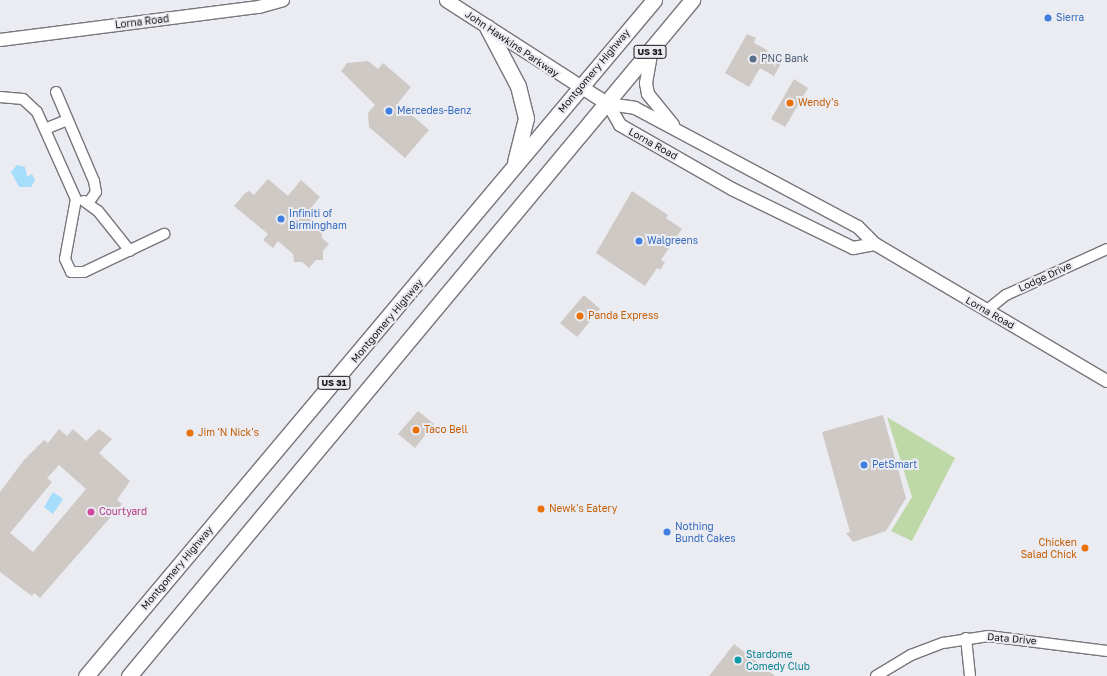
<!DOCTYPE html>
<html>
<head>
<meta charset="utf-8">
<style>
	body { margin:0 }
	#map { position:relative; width:1107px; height:676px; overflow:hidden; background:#ebebf2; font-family:"Golos Text",sans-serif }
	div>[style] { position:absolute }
	.green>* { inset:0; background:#bed9a7 }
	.water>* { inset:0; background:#a5ddfa }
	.building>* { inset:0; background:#cec9c4 }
	.roads { filter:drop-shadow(1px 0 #76767c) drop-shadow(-1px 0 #76767c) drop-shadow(0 1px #76767c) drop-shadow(0 -1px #76767c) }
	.minor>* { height:10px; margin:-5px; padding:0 5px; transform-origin:5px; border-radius:5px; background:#fff }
	.tertiary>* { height:12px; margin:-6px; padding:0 6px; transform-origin:6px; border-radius:6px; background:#fff }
	.secondary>* { height:13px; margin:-6.5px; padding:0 6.5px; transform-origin:6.5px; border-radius:6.5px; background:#fff }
	.primary>* { height:15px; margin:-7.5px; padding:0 7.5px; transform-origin:7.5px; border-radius:7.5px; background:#fff }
	.dots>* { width:11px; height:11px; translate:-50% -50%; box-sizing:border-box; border:2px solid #ebebf2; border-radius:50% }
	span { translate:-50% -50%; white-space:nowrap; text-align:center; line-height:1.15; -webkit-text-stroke:4px #ebebf2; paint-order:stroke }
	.shield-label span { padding:1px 3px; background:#ebebf2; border:1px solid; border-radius:3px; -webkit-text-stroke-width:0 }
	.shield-label { font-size:9px; color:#161619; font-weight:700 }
	.shop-label { font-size:10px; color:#366cbe }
	.left { translate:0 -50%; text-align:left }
	.street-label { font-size:10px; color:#161619 }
	.service-label { font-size:10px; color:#4e5e75 }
	.food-label { font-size:10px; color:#c56008 }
	.right { translate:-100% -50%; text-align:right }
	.hotel-label { font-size:10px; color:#b23c85 }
	.culture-label { font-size:10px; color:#0d838f }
</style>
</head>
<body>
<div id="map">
	<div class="green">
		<div style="clip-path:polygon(887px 417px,955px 458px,912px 541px,891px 531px,912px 497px)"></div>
	</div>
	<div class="water">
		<div style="clip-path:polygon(17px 165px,25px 167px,27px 177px,32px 174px,35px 180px,31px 187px,19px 187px,11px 172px)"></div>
		<div style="clip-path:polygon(53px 492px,63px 499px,53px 514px,44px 507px)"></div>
	</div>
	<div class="building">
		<div style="clip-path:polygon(747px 34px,756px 38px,754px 43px,769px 51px,766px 55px,781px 63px,774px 76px,760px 68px,749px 87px,725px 73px)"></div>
		<div style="clip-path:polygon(368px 61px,378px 69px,383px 63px,411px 87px,398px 103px,429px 130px,405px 158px,369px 127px,368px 113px,375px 105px,341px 71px,347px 63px)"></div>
		<div style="clip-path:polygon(794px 79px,808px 88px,785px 127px,771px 119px)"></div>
		<div style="clip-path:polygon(268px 179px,288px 196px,301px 180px,320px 197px,310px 209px,313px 231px,321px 230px,322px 238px,329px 244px,323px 251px,323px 260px,316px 260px,309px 268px,302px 262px,294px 262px,293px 254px,278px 241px,273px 248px,263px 240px,268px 234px,234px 206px,245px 193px,249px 191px,254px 195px)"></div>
		<div style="clip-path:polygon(632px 191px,668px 215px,666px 218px,682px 229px,661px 260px,665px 262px,660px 270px,657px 268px,645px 286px,596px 253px)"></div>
		<div style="clip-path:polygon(584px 295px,600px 309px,577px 337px,560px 323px)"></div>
		<div style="clip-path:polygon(418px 411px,434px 424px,415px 448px,398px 434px)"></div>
		<div style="clip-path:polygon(883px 415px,906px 498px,886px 531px,853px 542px,846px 533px,850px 532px,822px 432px)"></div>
		<div style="clip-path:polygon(evenodd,59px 429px,67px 436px,73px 429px,86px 441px,99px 429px,112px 439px,99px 453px,130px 481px,117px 500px,122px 504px,40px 598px,34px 593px,32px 596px,0 572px,0 492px,24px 460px,44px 440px,48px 443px,59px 429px,59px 465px,86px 489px,33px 552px,10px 533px,52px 482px,47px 478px,59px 465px)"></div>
		<div style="clip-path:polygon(734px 644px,775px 676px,709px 676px)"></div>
	</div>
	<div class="roads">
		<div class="minor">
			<div style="left:56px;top:92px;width:97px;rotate:66.9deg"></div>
			<div style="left:94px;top:181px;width:11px;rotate:80deg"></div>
			<div style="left:96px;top:192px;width:12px;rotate:125deg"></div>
			<div style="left:0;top:97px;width:23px;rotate:5deg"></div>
			<div style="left:23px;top:99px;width:19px;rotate:43deg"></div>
			<div style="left:37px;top:112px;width:95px;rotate:65.9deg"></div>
			<div style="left:76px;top:199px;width:61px;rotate:100.4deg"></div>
			<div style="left:65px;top:259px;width:14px;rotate:65deg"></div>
			<div style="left:71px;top:272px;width:13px"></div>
			<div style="left:84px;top:272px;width:89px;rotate:-25.4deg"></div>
			<div style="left:45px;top:129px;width:24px;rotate:-22deg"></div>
			<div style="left:84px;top:201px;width:17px;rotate:36deg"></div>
			<div style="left:98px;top:211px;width:51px;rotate:51.3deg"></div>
			<div style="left:986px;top:311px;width:26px;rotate:-39deg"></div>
			<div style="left:1006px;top:295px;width:111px;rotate:-24.5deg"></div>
			<div style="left:966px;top:638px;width:38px;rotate:84deg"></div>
			<div style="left:876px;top:676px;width:41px;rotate:-31deg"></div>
			<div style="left:911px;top:655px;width:34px;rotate:-21deg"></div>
			<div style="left:943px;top:643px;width:46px;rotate:-8.8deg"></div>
			<div style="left:988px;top:636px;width:120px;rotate:7.2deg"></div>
		</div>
		<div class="tertiary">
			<div style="left:0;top:40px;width:261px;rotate:-7.3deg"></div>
			<div style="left:259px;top:7px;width:25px;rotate:-16deg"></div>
			<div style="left:652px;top:49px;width:35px;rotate:100deg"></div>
			<div style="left:646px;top:83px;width:11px;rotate:80deg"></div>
			<div style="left:648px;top:94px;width:40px;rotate:51deg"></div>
			<div style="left:608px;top:104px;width:27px;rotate:8deg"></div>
			<div style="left:635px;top:108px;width:253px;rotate:28.1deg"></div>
			<div style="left:858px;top:227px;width:24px;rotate:45deg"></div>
			<div style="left:875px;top:244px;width:269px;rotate:30.6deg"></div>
			<div style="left:608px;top:104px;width:24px;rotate:60deg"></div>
			<div style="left:620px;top:125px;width:129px;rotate:29.7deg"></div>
			<div style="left:732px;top:189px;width:135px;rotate:26deg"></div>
			<div style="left:853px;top:248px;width:22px;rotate:-10deg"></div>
		</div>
		<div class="secondary">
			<div style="left:446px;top:0;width:193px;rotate:32.7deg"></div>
		</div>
		<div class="primary">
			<div style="left:487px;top:27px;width:67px;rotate:62.3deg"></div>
			<div style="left:518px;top:86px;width:33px;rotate:76deg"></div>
			<div style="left:526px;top:118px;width:45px;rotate:104deg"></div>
			<div style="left:86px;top:676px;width:883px;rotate:-49.96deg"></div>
			<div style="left:129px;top:676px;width:880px;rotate:-50.21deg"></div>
		</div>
	</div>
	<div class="dots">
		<div style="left:1048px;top:18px;background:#3f7fe0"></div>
		<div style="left:753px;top:59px;background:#5c6f8a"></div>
		<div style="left:790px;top:103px;background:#e8710a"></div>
		<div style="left:389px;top:111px;background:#3f7fe0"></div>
		<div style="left:281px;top:219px;background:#3f7fe0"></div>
		<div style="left:639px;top:241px;background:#3f7fe0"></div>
		<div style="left:580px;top:316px;background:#e8710a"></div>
		<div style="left:416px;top:430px;background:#e8710a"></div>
		<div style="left:190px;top:433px;background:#e8710a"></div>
		<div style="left:864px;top:465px;background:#3f7fe0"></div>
		<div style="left:541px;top:509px;background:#e8710a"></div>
		<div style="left:91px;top:512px;background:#d1479c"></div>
		<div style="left:667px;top:532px;background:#3f7fe0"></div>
		<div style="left:1085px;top:548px;background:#e8710a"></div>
		<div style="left:738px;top:660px;background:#0f9aa8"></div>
	</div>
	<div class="shield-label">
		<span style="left:650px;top:52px">US 31</span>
		<span style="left:334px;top:383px">US 31</span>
	</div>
	<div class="shop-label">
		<span class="left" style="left:1056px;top:18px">Sierra</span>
		<span class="left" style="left:397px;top:111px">Mercedes-Benz</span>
		<span class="left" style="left:289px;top:219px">Infiniti of<br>Birmingham</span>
		<span class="left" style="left:647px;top:241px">Walgreens</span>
		<span class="left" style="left:872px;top:465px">PetSmart</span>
		<span class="left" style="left:675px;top:532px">Nothing<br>Bundt Cakes</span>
	</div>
	<div class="street-label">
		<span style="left:142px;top:22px;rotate:-7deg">Lorna Road</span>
		<span style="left:512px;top:44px;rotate:34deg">John Hawkins Parkway</span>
		<span style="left:594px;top:71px;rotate:-50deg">Montgomery Highway</span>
		<span style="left:653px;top:144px;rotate:29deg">Lorna Road</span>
		<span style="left:1045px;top:277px;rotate:-25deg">Lodge Drive</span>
		<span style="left:990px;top:313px;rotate:30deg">Lorna Road</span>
		<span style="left:387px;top:321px;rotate:-50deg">Montgomery Highway</span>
		<span style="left:177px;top:568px;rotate:-50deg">Montgomery Highway</span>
		<span style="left:1012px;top:639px;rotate:5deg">Data Drive</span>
	</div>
	<div class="service-label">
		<span class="left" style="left:761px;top:59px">PNC Bank</span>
	</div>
	<div class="food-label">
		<span class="left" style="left:798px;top:103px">Wendy's</span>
		<span class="left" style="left:588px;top:316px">Panda Express</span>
		<span class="left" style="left:424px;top:430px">Taco Bell</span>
		<span class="left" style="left:198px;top:433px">Jim 'N Nick's</span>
		<span class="left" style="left:549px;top:509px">Newk's Eatery</span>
		<span class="right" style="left:1077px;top:548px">Chicken<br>Salad Chick</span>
	</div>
	<div class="hotel-label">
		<span class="left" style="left:99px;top:512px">Courtyard</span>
	</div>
	<div class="culture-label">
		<span class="left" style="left:746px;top:660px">Stardome<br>Comedy Club</span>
	</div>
</div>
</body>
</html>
